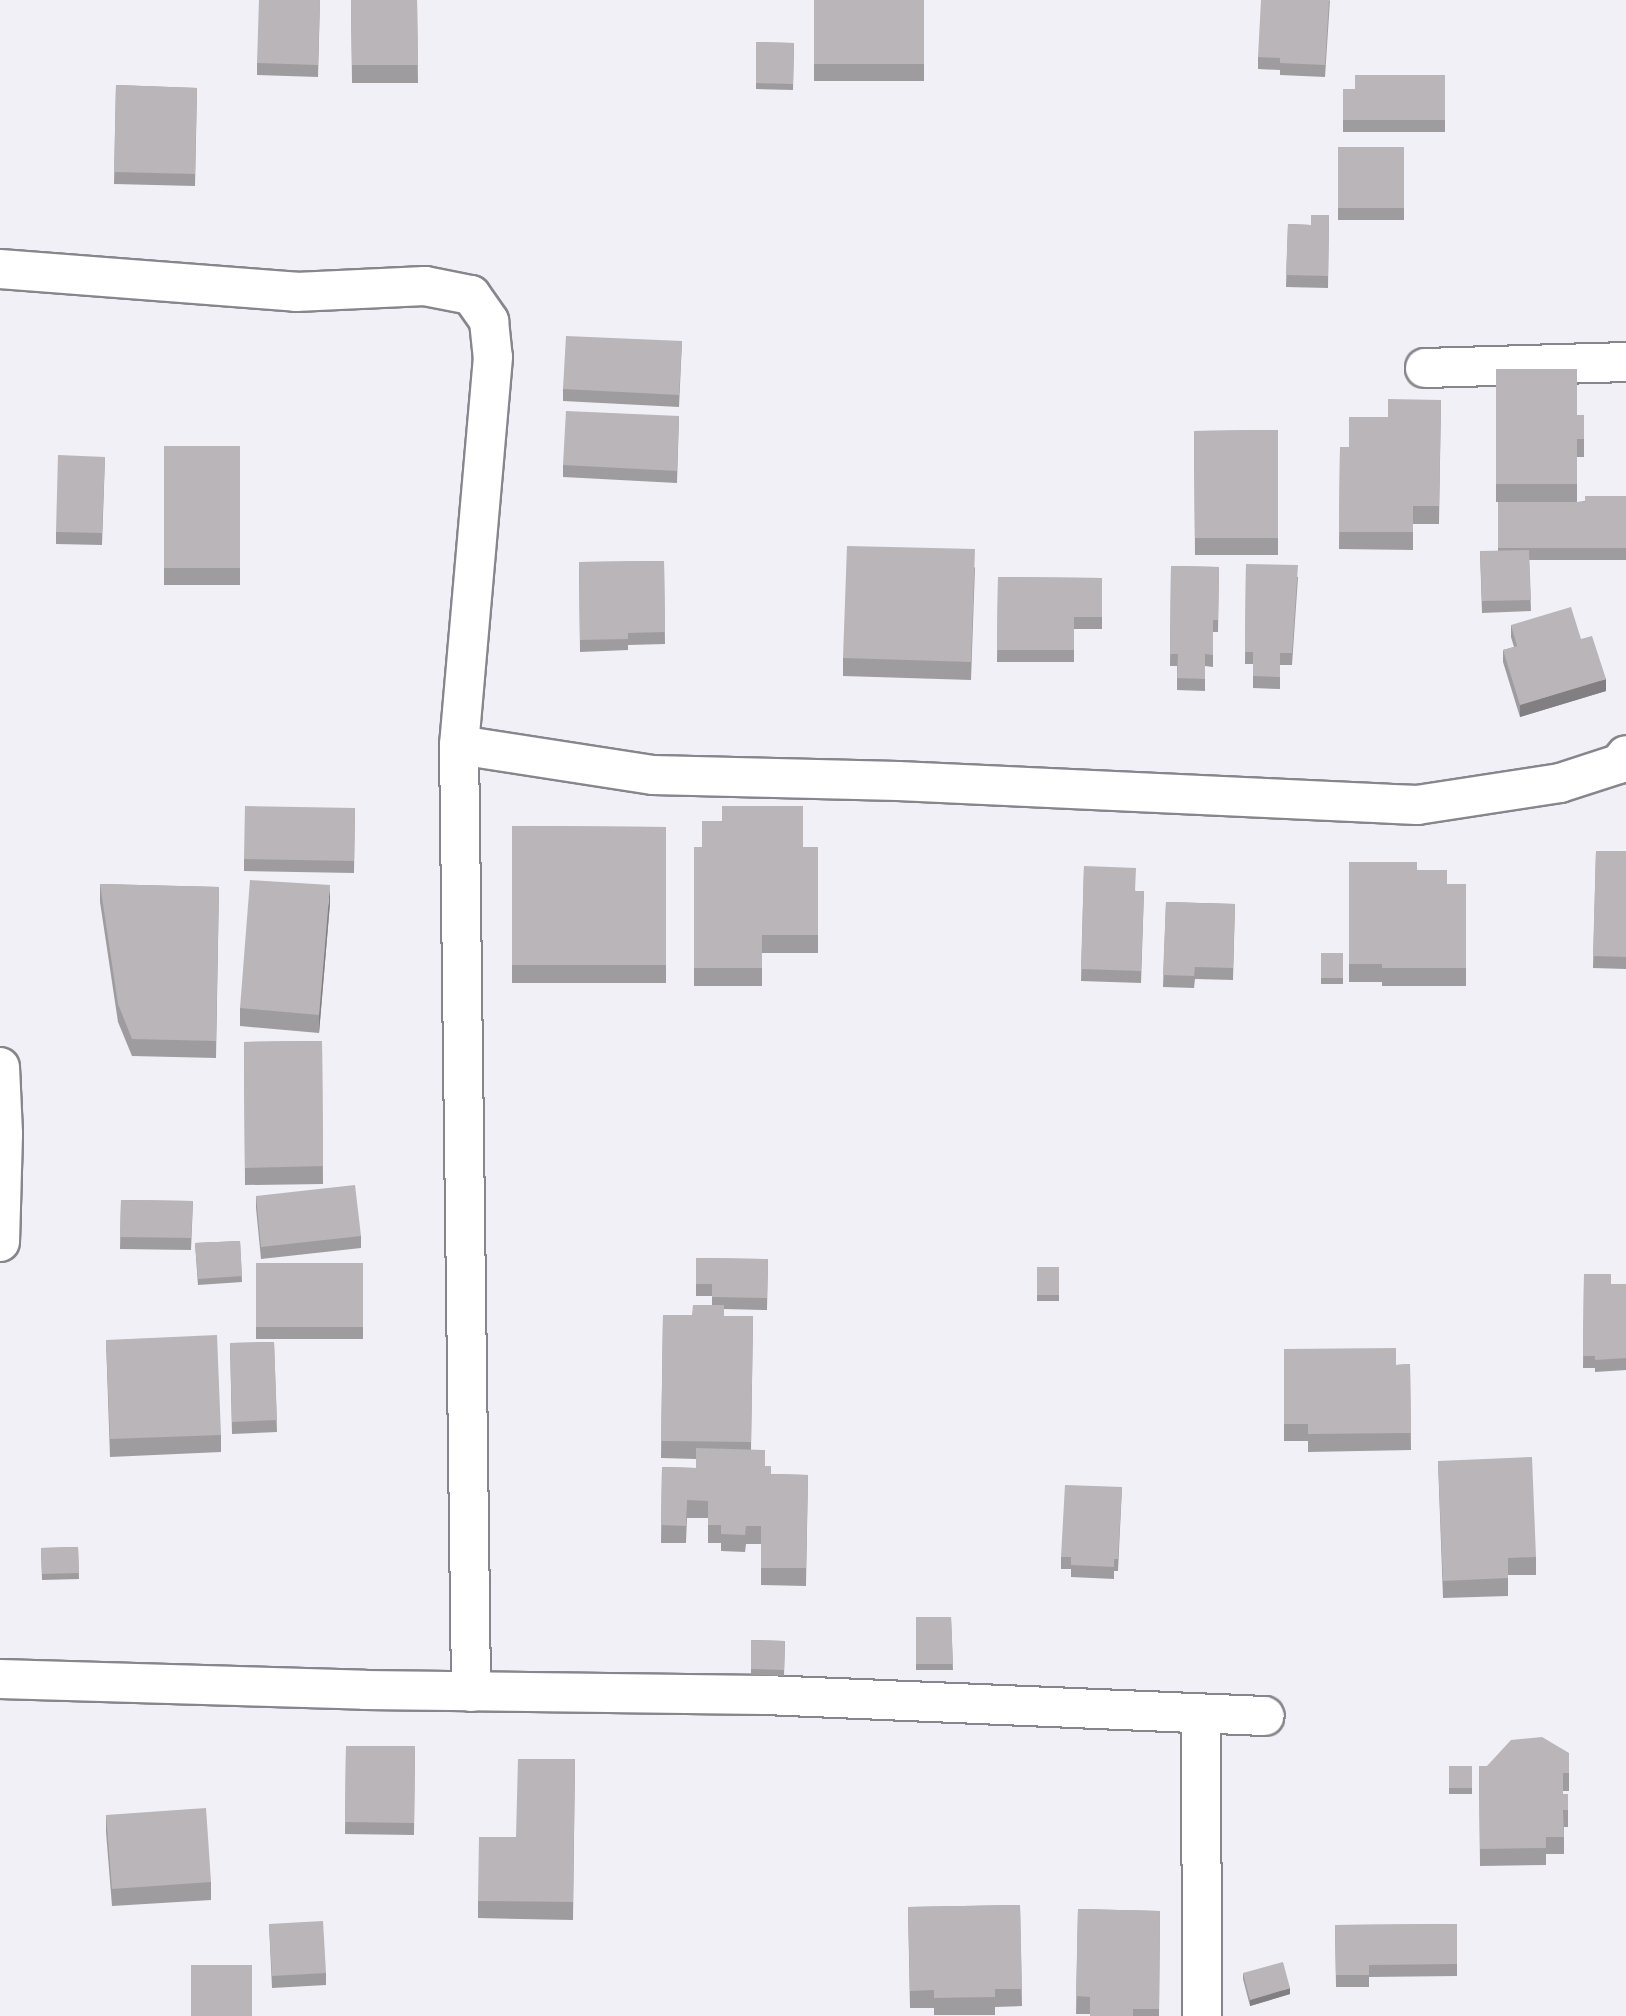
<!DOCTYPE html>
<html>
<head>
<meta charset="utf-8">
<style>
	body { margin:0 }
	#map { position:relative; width:1626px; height:2016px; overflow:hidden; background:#f0f0f6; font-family:"IBM Plex Sans",sans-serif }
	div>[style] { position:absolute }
	.roads { filter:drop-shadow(2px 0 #86878c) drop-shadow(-2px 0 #86878c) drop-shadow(0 2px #86878c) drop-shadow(0 -2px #86878c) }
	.street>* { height:38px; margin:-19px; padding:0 19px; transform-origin:19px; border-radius:19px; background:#fff }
	.wall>* { inset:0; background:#9f9c9f }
	.shaded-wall>* { inset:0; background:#827f82 }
	.building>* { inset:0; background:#b9b5b9 }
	span { translate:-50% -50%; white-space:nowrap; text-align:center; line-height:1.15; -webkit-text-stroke:8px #fefeff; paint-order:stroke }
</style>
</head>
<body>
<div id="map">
	<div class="roads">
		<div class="street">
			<div style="left:0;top:269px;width:297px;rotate:4.4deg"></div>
			<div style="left:296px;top:292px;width:129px;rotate:-2.7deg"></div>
			<div style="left:425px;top:286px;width:47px;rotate:11.1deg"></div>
			<div style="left:471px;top:295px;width:32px;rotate:55deg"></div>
			<div style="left:489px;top:321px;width:36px;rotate:84deg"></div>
			<div style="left:493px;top:357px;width:389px;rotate:95deg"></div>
			<div style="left:459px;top:745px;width:947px;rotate:89.27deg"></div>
			<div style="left:1425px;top:368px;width:201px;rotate:-1.7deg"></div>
			<div style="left:459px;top:745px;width:196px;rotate:8.8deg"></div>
			<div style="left:653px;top:775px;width:245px;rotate:1.4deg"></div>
			<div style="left:898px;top:781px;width:520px;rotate:2.65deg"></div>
			<div style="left:1417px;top:805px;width:145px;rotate:-8.7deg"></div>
			<div style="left:1560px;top:783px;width:62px;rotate:-17.9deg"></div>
			<div style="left:1619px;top:764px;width:11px;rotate:-52deg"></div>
			<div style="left:0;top:1067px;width:67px;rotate:87.4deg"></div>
			<div style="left:3px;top:1134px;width:3px;rotate:180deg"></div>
			<div style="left:0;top:1242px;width:108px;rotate:-88.4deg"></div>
			<div style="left:0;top:1679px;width:365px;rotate:1.7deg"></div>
			<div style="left:365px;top:1690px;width:400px;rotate:0.7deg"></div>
			<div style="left:765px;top:1695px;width:500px;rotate:2.41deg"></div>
			<div style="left:1201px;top:1716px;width:300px;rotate:89.8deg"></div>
		</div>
	</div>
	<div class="wall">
		<div style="clip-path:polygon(320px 0,318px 77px,257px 75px,257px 63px)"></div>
		<div style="clip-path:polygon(351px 0,417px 0,418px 83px,352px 83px)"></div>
		<div style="clip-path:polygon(814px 0,924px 0,924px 81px,814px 81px)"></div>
		<div style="clip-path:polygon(1330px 0,1325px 77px,1280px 75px,1280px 70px,1258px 69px,1258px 57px)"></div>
		<div style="clip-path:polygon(756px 42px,794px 43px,793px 90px,756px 89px)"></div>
		<div style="clip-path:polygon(1445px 75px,1445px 132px,1343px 132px,1343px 89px,1355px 89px)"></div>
		<div style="clip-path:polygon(116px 85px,197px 88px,195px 186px,114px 184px)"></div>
		<div style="clip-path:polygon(1338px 147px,1404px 147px,1404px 220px,1338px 220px)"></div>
		<div style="clip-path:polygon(1329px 215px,1328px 288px,1286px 287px,1288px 224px,1311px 225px)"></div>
		<div style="clip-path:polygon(682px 341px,679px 407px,563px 401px,563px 389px)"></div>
		<div style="clip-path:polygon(1496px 369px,1577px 415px,1584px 415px,1584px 457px,1577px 457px,1577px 502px,1626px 496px,1626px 560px,1529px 560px,1531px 611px,1482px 613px,1480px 551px,1498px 551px,1498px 502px,1496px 502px)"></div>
		<div style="clip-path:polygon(1441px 400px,1439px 524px,1413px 524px,1413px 550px,1339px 549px,1340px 447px,1349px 447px,1388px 417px)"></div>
		<div style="clip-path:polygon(679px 416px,677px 483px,563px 477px,563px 465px)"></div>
		<div style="clip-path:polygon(1278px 430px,1278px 555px,1195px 555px,1194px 431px)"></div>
		<div style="clip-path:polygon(164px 446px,240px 446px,240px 585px,164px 585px)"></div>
		<div style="clip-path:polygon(105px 457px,102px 545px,56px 544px,56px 532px)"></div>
		<div style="clip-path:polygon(664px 561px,665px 644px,628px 645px,628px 650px,580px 652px,579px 562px)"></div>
		<div style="clip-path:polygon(1246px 564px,1298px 577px,1292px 665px,1280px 665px,1280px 689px,1253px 688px,1253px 664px,1245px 664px)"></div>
		<div style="clip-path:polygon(1171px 566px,1219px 567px,1218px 632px,1213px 632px,1213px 667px,1205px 666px,1205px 691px,1177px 690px,1177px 666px,1170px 666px)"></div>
		<div style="clip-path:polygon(975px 567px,971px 680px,843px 676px,843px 658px)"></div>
		<div style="clip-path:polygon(998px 577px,1102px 578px,1102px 629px,1074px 629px,1074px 662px,997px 662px)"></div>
		<div style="clip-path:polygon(1511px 625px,1581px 639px,1606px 691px,1520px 717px,1503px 662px,1503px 650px,1514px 647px,1511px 637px)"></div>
		<div style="clip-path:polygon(355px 808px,354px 873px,244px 871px,244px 859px)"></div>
		<div style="clip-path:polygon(722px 821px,803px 847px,818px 847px,818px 953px,762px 953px,762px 986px,694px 986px,694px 847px,702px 847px)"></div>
		<div style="clip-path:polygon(512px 826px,666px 827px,666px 983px,512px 983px)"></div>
		<div style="clip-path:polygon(1596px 851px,1626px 851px,1626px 969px,1593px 968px)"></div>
		<div style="clip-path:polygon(1349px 862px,1417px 870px,1447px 884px,1466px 884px,1466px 986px,1382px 986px,1382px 982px,1349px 982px)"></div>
		<div style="clip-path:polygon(1084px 866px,1136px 891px,1144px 891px,1141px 983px,1081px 981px)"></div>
		<div style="clip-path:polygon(100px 884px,219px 887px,216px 1058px,132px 1056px,118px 1022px,100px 902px)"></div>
		<div style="clip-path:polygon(1166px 902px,1235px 904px,1233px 980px,1195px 979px,1194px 988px,1163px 987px)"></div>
		<div style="clip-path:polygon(330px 903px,319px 1033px,240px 1026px,240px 1008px)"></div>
		<div style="clip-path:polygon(1321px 953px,1343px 953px,1343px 984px,1321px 984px)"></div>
		<div style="clip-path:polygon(322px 1041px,323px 1184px,245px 1185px,244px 1042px)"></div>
		<div style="clip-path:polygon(256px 1196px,361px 1236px,361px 1248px,261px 1259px,256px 1208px)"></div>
		<div style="clip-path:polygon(121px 1200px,193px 1201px,191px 1250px,120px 1249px)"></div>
		<div style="clip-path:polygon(240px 1241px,242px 1282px,198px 1285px,195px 1243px)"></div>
		<div style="clip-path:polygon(696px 1258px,768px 1259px,767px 1310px,724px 1309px,724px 1316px,753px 1316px,751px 1450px,771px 1474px,808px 1475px,806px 1586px,761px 1585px,761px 1544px,746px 1544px,745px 1552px,721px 1551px,721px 1543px,708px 1543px,708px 1518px,687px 1518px,686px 1543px,661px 1543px,662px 1467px,696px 1468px,696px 1459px,661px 1458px,663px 1315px,692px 1315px,712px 1305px,712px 1296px,696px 1296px)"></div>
		<div style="clip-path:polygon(256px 1263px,363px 1263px,363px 1339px,256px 1339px)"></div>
		<div style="clip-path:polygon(1037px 1267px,1059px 1267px,1059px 1301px,1037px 1301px)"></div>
		<div style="clip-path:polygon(1584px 1274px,1611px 1284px,1626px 1284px,1626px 1370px,1595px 1372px,1595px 1368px,1583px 1368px)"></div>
		<div style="clip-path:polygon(106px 1340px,221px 1435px,221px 1452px,110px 1457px)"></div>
		<div style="clip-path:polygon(274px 1342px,277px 1432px,232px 1434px,230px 1343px)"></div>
		<div style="clip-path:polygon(1284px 1349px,1396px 1365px,1410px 1364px,1411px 1450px,1308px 1452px,1308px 1441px,1284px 1441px)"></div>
		<div style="clip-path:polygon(1438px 1461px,1536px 1557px,1536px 1575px,1508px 1575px,1508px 1596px,1443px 1598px)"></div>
		<div style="clip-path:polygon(1122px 1487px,1118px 1571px,1114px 1571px,1114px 1579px,1071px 1577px,1071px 1569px,1061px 1569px,1061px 1557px)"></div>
		<div style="clip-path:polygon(78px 1547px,79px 1579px,42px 1580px,41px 1548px)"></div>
		<div style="clip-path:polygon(916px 1617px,951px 1617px,953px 1670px,916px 1670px)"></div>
		<div style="clip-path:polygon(751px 1640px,785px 1641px,784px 1676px,751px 1675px)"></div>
		<div style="clip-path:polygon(346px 1746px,415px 1746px,414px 1835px,345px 1834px)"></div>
		<div style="clip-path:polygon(1569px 1753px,1569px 1791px,1563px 1791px,1563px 1794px,1568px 1794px,1568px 1827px,1564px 1827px,1564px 1854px,1546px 1854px,1546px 1865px,1480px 1866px,1479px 1766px,1487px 1766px)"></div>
		<div style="clip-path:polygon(575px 1759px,573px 1920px,478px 1918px,478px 1901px,516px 1837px)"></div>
		<div style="clip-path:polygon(1449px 1766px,1472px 1766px,1472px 1794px,1449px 1794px)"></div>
		<div style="clip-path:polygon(106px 1815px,211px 1882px,211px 1900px,112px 1906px,106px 1832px)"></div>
		<div style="clip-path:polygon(1020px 1905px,1022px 2006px,995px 2007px,995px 2015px,934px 2015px,934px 2008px,910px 2008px,908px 1907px)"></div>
		<div style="clip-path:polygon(1078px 1909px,1160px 1911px,1159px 2016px,1090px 2016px,1090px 2014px,1076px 2014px)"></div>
		<div style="clip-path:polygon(269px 1924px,326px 1973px,326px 1985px,272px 1988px)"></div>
		<div style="clip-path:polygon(1457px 1924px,1457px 1976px,1369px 1977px,1369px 1987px,1336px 1987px,1335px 1925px)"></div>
		<div style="clip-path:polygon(1243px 1973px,1290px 1994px,1250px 2006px,1243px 1979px)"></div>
	</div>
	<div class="shaded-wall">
		<div style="clip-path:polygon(1606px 679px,1606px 691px,1520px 717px,1520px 705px)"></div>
		<div style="clip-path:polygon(330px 885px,330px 903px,319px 1033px,319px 1015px)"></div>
		<div style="clip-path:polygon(1290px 1988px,1290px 1994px,1250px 2006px,1250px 2000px)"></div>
	</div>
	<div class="building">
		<div style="clip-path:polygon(259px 0,320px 0,318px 65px,257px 63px)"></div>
		<div style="clip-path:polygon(351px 0,417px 0,418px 65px,352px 65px)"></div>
		<div style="clip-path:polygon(814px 0,924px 0,924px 64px,814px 64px)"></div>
		<div style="clip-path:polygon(1261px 0,1329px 0,1325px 65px,1280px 63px,1280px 58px,1258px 57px)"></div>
		<div style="clip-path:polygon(756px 42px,794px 43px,793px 84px,756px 83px)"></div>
		<div style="clip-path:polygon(1355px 75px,1445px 75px,1445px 120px,1343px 120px,1343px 89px,1355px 89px)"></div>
		<div style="clip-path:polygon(116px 85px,197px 88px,195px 174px,114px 172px)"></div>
		<div style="clip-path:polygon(1338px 147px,1404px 147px,1404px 208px,1338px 208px)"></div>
		<div style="clip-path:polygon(1311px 215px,1329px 215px,1328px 276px,1286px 275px,1288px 224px,1311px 225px)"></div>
		<div style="clip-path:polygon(566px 336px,682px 341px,679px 395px,563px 389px)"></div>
		<div style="clip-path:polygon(1496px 369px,1577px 369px,1577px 415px,1584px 415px,1584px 439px,1577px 439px,1577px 484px,1496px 484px)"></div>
		<div style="clip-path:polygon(1388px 399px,1441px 400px,1439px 506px,1413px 506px,1413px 532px,1339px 532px,1340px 447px,1349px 447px,1349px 417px,1388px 417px)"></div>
		<div style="clip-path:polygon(566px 411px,679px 416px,677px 471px,563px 465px)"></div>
		<div style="clip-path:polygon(1278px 430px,1278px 538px,1195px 538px,1194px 431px)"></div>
		<div style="clip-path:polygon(164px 446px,240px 446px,240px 568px,164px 568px)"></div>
		<div style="clip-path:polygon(58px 455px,105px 457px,102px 533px,56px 532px)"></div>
		<div style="clip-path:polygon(1585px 496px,1626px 496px,1626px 548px,1498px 548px,1498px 502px,1585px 502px)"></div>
		<div style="clip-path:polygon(847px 546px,975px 549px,971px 662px,843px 658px)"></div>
		<div style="clip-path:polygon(1529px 550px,1531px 600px,1482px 601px,1480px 551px)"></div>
		<div style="clip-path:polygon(664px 561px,665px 632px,628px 633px,628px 639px,580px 640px,579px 562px)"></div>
		<div style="clip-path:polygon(1246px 564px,1298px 565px,1292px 653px,1280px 653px,1280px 677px,1253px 676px,1253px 652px,1245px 652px)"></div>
		<div style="clip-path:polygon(1171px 566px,1219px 567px,1218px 620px,1213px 620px,1213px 655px,1205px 654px,1205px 679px,1177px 678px,1178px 654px,1170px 654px)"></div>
		<div style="clip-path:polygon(998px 577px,1102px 578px,1102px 617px,1074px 617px,1074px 650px,997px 650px)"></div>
		<div style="clip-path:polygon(1571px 607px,1581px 639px,1592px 636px,1606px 679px,1520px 705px,1503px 650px,1517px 646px,1511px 625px)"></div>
		<div style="clip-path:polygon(245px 806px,355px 808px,354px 861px,244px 859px)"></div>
		<div style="clip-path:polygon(722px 806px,803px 806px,803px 847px,818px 847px,818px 935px,762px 935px,762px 968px,694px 968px,694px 847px,702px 847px,702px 821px,722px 821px)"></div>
		<div style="clip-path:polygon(512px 826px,666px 827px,666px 965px,512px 965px)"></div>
		<div style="clip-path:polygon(1596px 851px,1626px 851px,1626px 957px,1593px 956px)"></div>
		<div style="clip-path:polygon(1349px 862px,1417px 862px,1417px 870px,1447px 870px,1447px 884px,1466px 884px,1466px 968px,1382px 968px,1382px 964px,1349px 964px)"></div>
		<div style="clip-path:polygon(1084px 866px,1136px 868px,1135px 891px,1144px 891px,1141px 971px,1081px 969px)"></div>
		<div style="clip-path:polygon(250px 880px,330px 885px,319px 1015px,240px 1008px)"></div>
		<div style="clip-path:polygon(100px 884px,219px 887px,216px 1041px,132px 1039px,118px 1004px)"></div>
		<div style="clip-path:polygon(1166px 902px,1235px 904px,1233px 968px,1195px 967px,1194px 976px,1163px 975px)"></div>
		<div style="clip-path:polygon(1321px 953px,1343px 953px,1343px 978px,1321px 978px)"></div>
		<div style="clip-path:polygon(322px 1041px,323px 1166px,245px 1168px,244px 1042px)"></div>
		<div style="clip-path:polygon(355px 1185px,361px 1236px,261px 1247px,256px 1196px)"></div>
		<div style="clip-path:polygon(121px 1200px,193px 1201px,191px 1238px,120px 1237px)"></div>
		<div style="clip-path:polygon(240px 1241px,242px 1276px,198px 1279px,195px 1243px)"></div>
		<div style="clip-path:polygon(696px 1258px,768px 1259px,767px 1298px,712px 1297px,712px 1284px,696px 1284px)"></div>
		<div style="clip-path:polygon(256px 1263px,363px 1263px,363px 1327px,256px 1327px)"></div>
		<div style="clip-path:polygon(1037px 1267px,1059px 1267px,1059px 1295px,1037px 1295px)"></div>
		<div style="clip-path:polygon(1584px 1274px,1611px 1274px,1611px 1284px,1626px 1284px,1626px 1358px,1595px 1360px,1595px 1356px,1583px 1356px)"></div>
		<div style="clip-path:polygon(693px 1305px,724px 1305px,724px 1316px,753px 1316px,751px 1442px,661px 1441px,663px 1315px,692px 1315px)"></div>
		<div style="clip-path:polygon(217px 1335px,221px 1435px,110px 1439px,106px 1340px)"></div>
		<div style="clip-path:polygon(274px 1342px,277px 1420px,232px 1422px,230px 1343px)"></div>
		<div style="clip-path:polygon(1396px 1348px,1396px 1365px,1410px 1364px,1411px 1433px,1308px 1434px,1308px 1424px,1284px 1424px,1284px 1349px)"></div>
		<div style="clip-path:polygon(696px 1448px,765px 1450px,765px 1466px,771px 1466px,771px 1474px,808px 1475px,806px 1568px,761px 1568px,761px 1526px,746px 1526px,745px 1535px,721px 1534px,721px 1525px,708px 1525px,708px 1501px,687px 1500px,686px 1526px,661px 1525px,662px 1467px,696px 1468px)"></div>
		<div style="clip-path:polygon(1532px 1457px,1536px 1557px,1508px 1558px,1508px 1578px,1443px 1581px,1438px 1461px)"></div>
		<div style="clip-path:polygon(1065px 1485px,1122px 1487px,1118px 1559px,1114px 1559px,1114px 1567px,1071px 1565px,1071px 1557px,1061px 1557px)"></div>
		<div style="clip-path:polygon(78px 1547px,79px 1573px,42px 1574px,41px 1548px)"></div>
		<div style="clip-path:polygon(916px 1617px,951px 1617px,953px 1664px,916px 1664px)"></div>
		<div style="clip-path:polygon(751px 1640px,785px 1641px,784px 1670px,751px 1669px)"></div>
		<div style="clip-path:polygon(1542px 1737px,1569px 1753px,1569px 1773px,1563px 1773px,1563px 1794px,1568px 1794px,1568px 1810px,1563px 1810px,1564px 1837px,1546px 1837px,1546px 1848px,1480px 1849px,1479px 1766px,1487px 1766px,1511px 1740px)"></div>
		<div style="clip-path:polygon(346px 1746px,415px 1746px,414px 1823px,345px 1822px)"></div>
		<div style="clip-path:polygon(518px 1759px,575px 1759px,573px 1902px,478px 1901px,479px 1837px,516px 1837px)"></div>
		<div style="clip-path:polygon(1449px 1766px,1472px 1766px,1472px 1788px,1449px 1788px)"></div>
		<div style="clip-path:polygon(206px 1808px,211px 1882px,112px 1889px,106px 1815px)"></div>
		<div style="clip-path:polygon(1020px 1905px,1022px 1989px,995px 1989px,995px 1997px,934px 1998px,934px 1990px,910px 1991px,908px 1907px)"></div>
		<div style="clip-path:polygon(1078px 1909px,1160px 1911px,1159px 2009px,1133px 2009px,1133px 2016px,1090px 2016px,1090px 1997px,1076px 1996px)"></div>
		<div style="clip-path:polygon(323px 1921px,326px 1973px,272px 1976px,269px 1924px)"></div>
		<div style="clip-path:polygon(1457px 1924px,1457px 1964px,1369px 1965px,1369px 1975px,1336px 1975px,1335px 1925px)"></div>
		<div style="clip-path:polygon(1283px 1962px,1290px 1988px,1250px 2000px,1243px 1973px)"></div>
		<div style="clip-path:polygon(191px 1965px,252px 1965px,252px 2016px,191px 2016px)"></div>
	</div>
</div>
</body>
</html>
